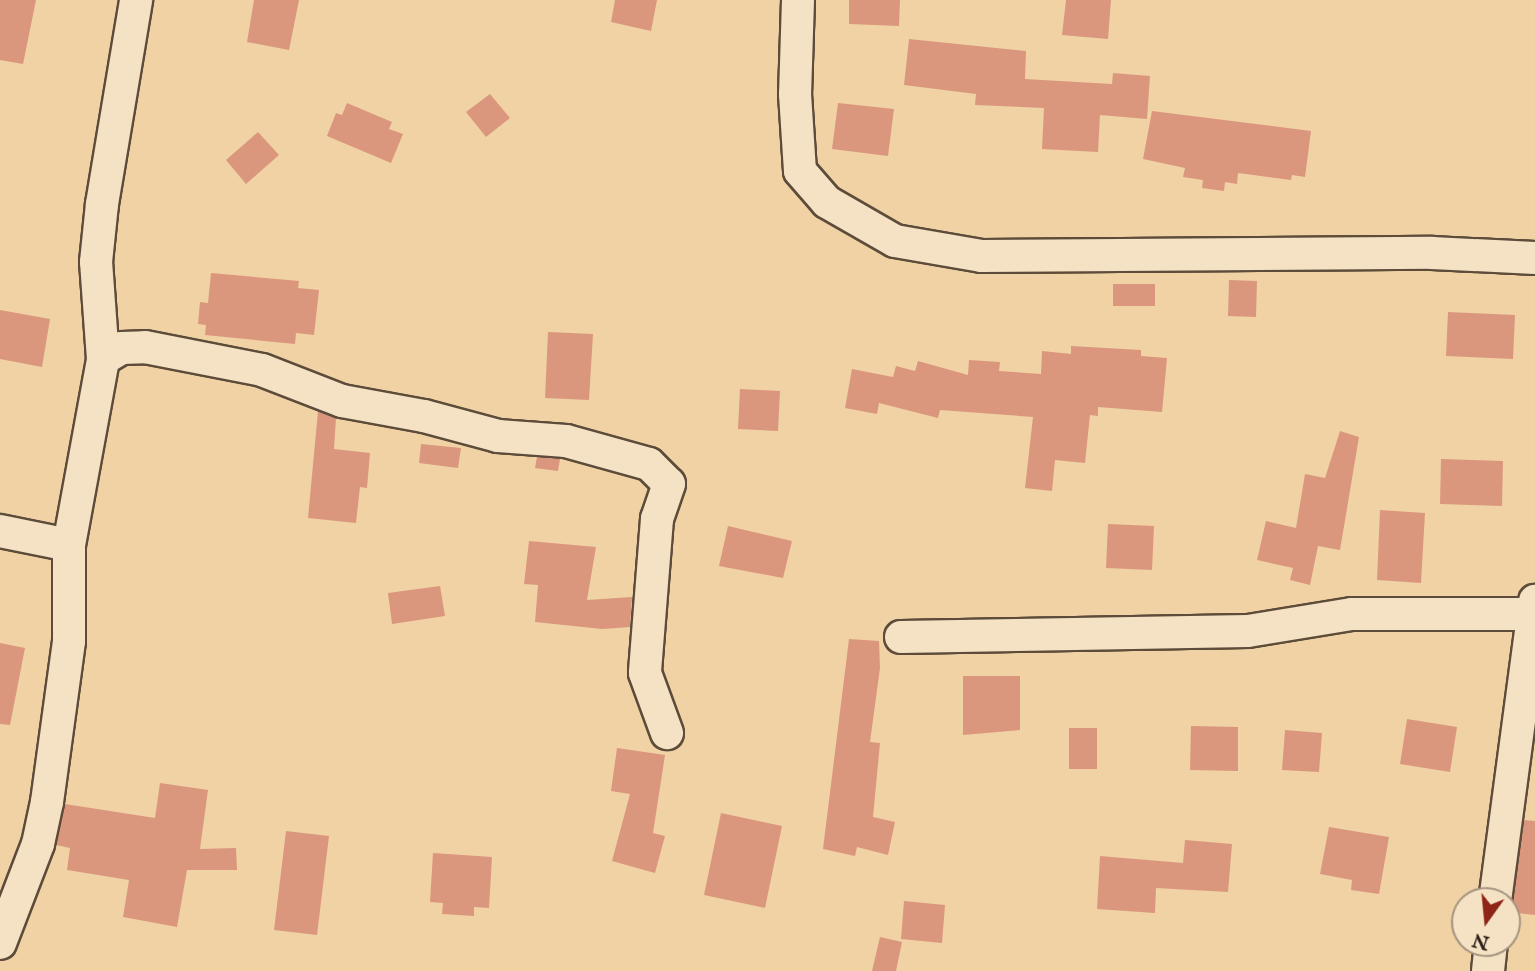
<!DOCTYPE html>
<html>
<head>
<meta charset="utf-8">
<style>
	body { margin:0 }
	#map { position:relative; width:1535px; height:971px; overflow:hidden; background:#f0d2a4; font-family:"IM FELL English",serif }
	div>[style] { position:absolute }
	.building>* { inset:0; background:#db977d }
	.roads { filter:drop-shadow(2px 0 #5d4c3a) drop-shadow(-2px 0 #5d4c3a) drop-shadow(0 2px #5d4c3a) drop-shadow(0 -2px #5d4c3a) }
	.minor>* { height:32px; margin:-16px; padding:0 16px; transform-origin:16px; border-radius:16px; background:#f5e2c4 }
	span { translate:-50% -50%; white-space:nowrap; text-align:center; line-height:1.15; -webkit-text-stroke:5px #f5e2c4; paint-order:stroke }
	.north { position:absolute; left:1451px; top:887px; width:70px; height:70px; box-sizing:border-box; background:#f5e2c4; border:2px solid #a5947f; border-radius:50%; rotate:195deg; font-size:19px; font-weight:700; line-height:28px; text-align:center; color:#2c1f17 }
	.north::after { content:''; display:block; margin:auto; width:24px; height:32px; background:#8f2418; clip-path:polygon(50% 0,100% 100%,50% 72%,0 100%) }
</style>
</head>
<body>
<div id="map">
	<div class="building">
		<div style="clip-path:polygon(0 0,36px 0,23px 64px,0 60px)"></div>
		<div style="clip-path:polygon(254px 0,299px 0,289px 50px,247px 42px)"></div>
		<div style="clip-path:polygon(615px 0,657px 0,651px 31px,611px 22px)"></div>
		<div style="clip-path:polygon(849px 0,900px 0,899px 26px,849px 24px)"></div>
		<div style="clip-path:polygon(1066px 0,1111px 0,1108px 39px,1062px 35px)"></div>
		<div style="clip-path:polygon(909px 39px,1026px 51px,1025px 79px,1112px 84px,1113px 73px,1150px 76px,1147px 119px,1100px 115px,1098px 152px,1042px 149px,1044px 108px,975px 105px,976px 94px,904px 85px)"></div>
		<div style="clip-path:polygon(490px 94px,510px 118px,486px 137px,466px 112px)"></div>
		<div style="clip-path:polygon(347px 103px,392px 122px,389px 129px,403px 134px,391px 163px,327px 136px,336px 113px,342px 115px)"></div>
		<div style="clip-path:polygon(838px 103px,894px 109px,888px 156px,832px 149px)"></div>
		<div style="clip-path:polygon(1152px 111px,1311px 131px,1305px 177px,1292px 175px,1291px 180px,1238px 173px,1237px 184px,1225px 182px,1224px 191px,1202px 188px,1203px 180px,1183px 177px,1185px 168px,1143px 159px)"></div>
		<div style="clip-path:polygon(258px 132px,279px 155px,246px 184px,226px 160px)"></div>
		<div style="clip-path:polygon(211px 273px,299px 281px,298px 288px,319px 290px,314px 335px,296px 333px,295px 344px,205px 335px,206px 325px,198px 324px,200px 302px,208px 303px)"></div>
		<div style="clip-path:polygon(1229px 280px,1257px 281px,1256px 317px,1228px 316px)"></div>
		<div style="clip-path:polygon(1113px 284px,1155px 284px,1155px 306px,1113px 306px)"></div>
		<div style="clip-path:polygon(0 310px,50px 319px,42px 367px,0 359px)"></div>
		<div style="clip-path:polygon(1448px 312px,1515px 315px,1513px 359px,1446px 356px)"></div>
		<div style="clip-path:polygon(548px 332px,593px 334px,589px 400px,545px 398px)"></div>
		<div style="clip-path:polygon(1071px 346px,1141px 350px,1141px 356px,1167px 358px,1162px 412px,1098px 407px,1098px 416px,1090px 415px,1085px 463px,1055px 460px,1052px 491px,1025px 488px,1033px 417px,940px 410px,938px 418px,879px 403px,877px 414px,845px 408px,852px 369px,893px 377px,896px 366px,915px 371px,918px 361px,968px 375px,969px 360px,1000px 362px,999px 371px,1041px 374px,1042px 351px,1071px 354px)"></div>
		<div style="clip-path:polygon(740px 389px,780px 391px,778px 431px,738px 429px)"></div>
		<div style="clip-path:polygon(318px 411px,336px 418px,334px 449px,370px 453px,367px 488px,360px 487px,356px 523px,308px 518px)"></div>
		<div style="clip-path:polygon(1340px 431px,1359px 437px,1340px 550px,1318px 546px,1310px 585px,1290px 580px,1293px 568px,1257px 560px,1266px 521px,1296px 528px,1305px 474px,1325px 478px)"></div>
		<div style="clip-path:polygon(421px 444px,461px 448px,458px 468px,419px 463px)"></div>
		<div style="clip-path:polygon(537px 457px,560px 459px,558px 471px,535px 468px)"></div>
		<div style="clip-path:polygon(1441px 459px,1503px 461px,1502px 506px,1440px 504px)"></div>
		<div style="clip-path:polygon(1380px 510px,1425px 513px,1421px 583px,1377px 580px)"></div>
		<div style="clip-path:polygon(1108px 524px,1154px 526px,1152px 570px,1106px 568px)"></div>
		<div style="clip-path:polygon(728px 526px,792px 541px,783px 578px,719px 566px)"></div>
		<div style="clip-path:polygon(529px 541px,596px 547px,587px 600px,632px 597px,630px 627px,602px 629px,535px 622px,538px 585px,524px 584px)"></div>
		<div style="clip-path:polygon(440px 586px,445px 616px,392px 624px,388px 593px)"></div>
		<div style="clip-path:polygon(849px 639px,879px 641px,880px 668px,870px 742px,880px 743px,873px 817px,895px 822px,888px 855px,857px 847px,855px 856px,823px 849px)"></div>
		<div style="clip-path:polygon(0 643px,25px 648px,10px 725px,0 724px)"></div>
		<div style="clip-path:polygon(963px 676px,1020px 676px,1020px 730px,963px 735px)"></div>
		<div style="clip-path:polygon(1407px 719px,1457px 727px,1450px 772px,1400px 764px)"></div>
		<div style="clip-path:polygon(1191px 726px,1238px 727px,1238px 771px,1190px 770px)"></div>
		<div style="clip-path:polygon(1069px 728px,1097px 728px,1097px 769px,1069px 769px)"></div>
		<div style="clip-path:polygon(1285px 730px,1322px 733px,1319px 772px,1282px 770px)"></div>
		<div style="clip-path:polygon(617px 748px,665px 755px,653px 833px,665px 836px,655px 873px,612px 861px,630px 794px,611px 791px)"></div>
		<div style="clip-path:polygon(160px 783px,208px 790px,200px 849px,236px 848px,237px 870px,187px 870px,177px 927px,123px 917px,129px 880px,67px 870px,70px 848px,56px 845px,65px 804px,155px 818px)"></div>
		<div style="clip-path:polygon(721px 813px,782px 826px,765px 908px,704px 895px)"></div>
		<div style="clip-path:polygon(1524px 820px,1535px 821px,1535px 915px,1510px 912px)"></div>
		<div style="clip-path:polygon(1329px 827px,1389px 837px,1379px 894px,1351px 890px,1352px 880px,1320px 874px)"></div>
		<div style="clip-path:polygon(286px 831px,329px 836px,317px 935px,274px 930px)"></div>
		<div style="clip-path:polygon(1185px 840px,1232px 844px,1228px 892px,1156px 888px,1155px 913px,1097px 909px,1100px 856px,1183px 863px)"></div>
		<div style="clip-path:polygon(433px 853px,492px 857px,489px 908px,474px 907px,474px 916px,442px 914px,443px 903px,430px 902px)"></div>
		<div style="clip-path:polygon(904px 901px,945px 905px,942px 943px,901px 939px)"></div>
		<div style="clip-path:polygon(880px 937px,902px 942px,896px 971px,872px 971px)"></div>
	</div>
	<div class="roads">
		<div class="minor">
			<div style="left:798px;top:0;width:94px;rotate:91.8deg"></div>
			<div style="left:795px;top:94px;width:77px;rotate:86.3deg"></div>
			<div style="left:800px;top:171px;width:41px;rotate:48.9deg"></div>
			<div style="left:827px;top:202px;width:78px;rotate:29.8deg"></div>
			<div style="left:895px;top:241px;width:88px;rotate:9.8deg"></div>
			<div style="left:982px;top:256px;width:450px;rotate:-0.4deg"></div>
			<div style="left:1432px;top:253px;width:103px;rotate:2.8deg"></div>
			<div style="left:103px;top:359px;width:21px;rotate:-31deg"></div>
			<div style="left:121px;top:348px;width:24px;rotate:-2deg"></div>
			<div style="left:145px;top:347px;width:119px;rotate:11.1deg"></div>
			<div style="left:262px;top:370px;width:86px;rotate:21.2deg"></div>
			<div style="left:342px;top:401px;width:83px;rotate:10.4deg"></div>
			<div style="left:424px;top:416px;width:77px;rotate:15.1deg"></div>
			<div style="left:498px;top:436px;width:68px;rotate:4.2deg"></div>
			<div style="left:566px;top:441px;width:86px;rotate:15.5deg"></div>
			<div style="left:649px;top:464px;width:28px;rotate:45deg"></div>
			<div style="left:669px;top:484px;width:37px;rotate:109deg"></div>
			<div style="left:657px;top:519px;width:154px;rotate:94.5deg"></div>
			<div style="left:645px;top:673px;width:64px;rotate:69.9deg"></div>
			<div style="left:0;top:531px;width:70px;rotate:11.5deg"></div>
			<div style="left:901px;top:637px;width:347px;rotate:-1deg"></div>
			<div style="left:1248px;top:631px;width:105px;rotate:-9.3deg"></div>
			<div style="left:1352px;top:614px;width:181px"></div>
			<div style="left:1495px;top:901px;width:303px;rotate:-82.4deg"></div>
			<div style="left:0;top:943px;width:106px;rotate:-69deg"></div>
			<div style="left:38px;top:844px;width:43px;rotate:-77.9deg"></div>
			<div style="left:47px;top:802px;width:162px;rotate:-82.2deg"></div>
			<div style="left:69px;top:641px;width:96px;rotate:-90deg"></div>
			<div style="left:69px;top:545px;width:189px;rotate:-79.6deg"></div>
			<div style="left:103px;top:359px;width:97px;rotate:-94.1deg"></div>
			<div style="left:96px;top:262px;width:58px;rotate:-84.1deg"></div>
			<div style="left:102px;top:204px;width:207px;rotate:-80.5deg"></div>
			<div style="left:1488px;top:971px;width:28px;rotate:-84deg"></div>
		</div>
	</div>
	<div class="north">N</div>
</div>
</body>
</html>
